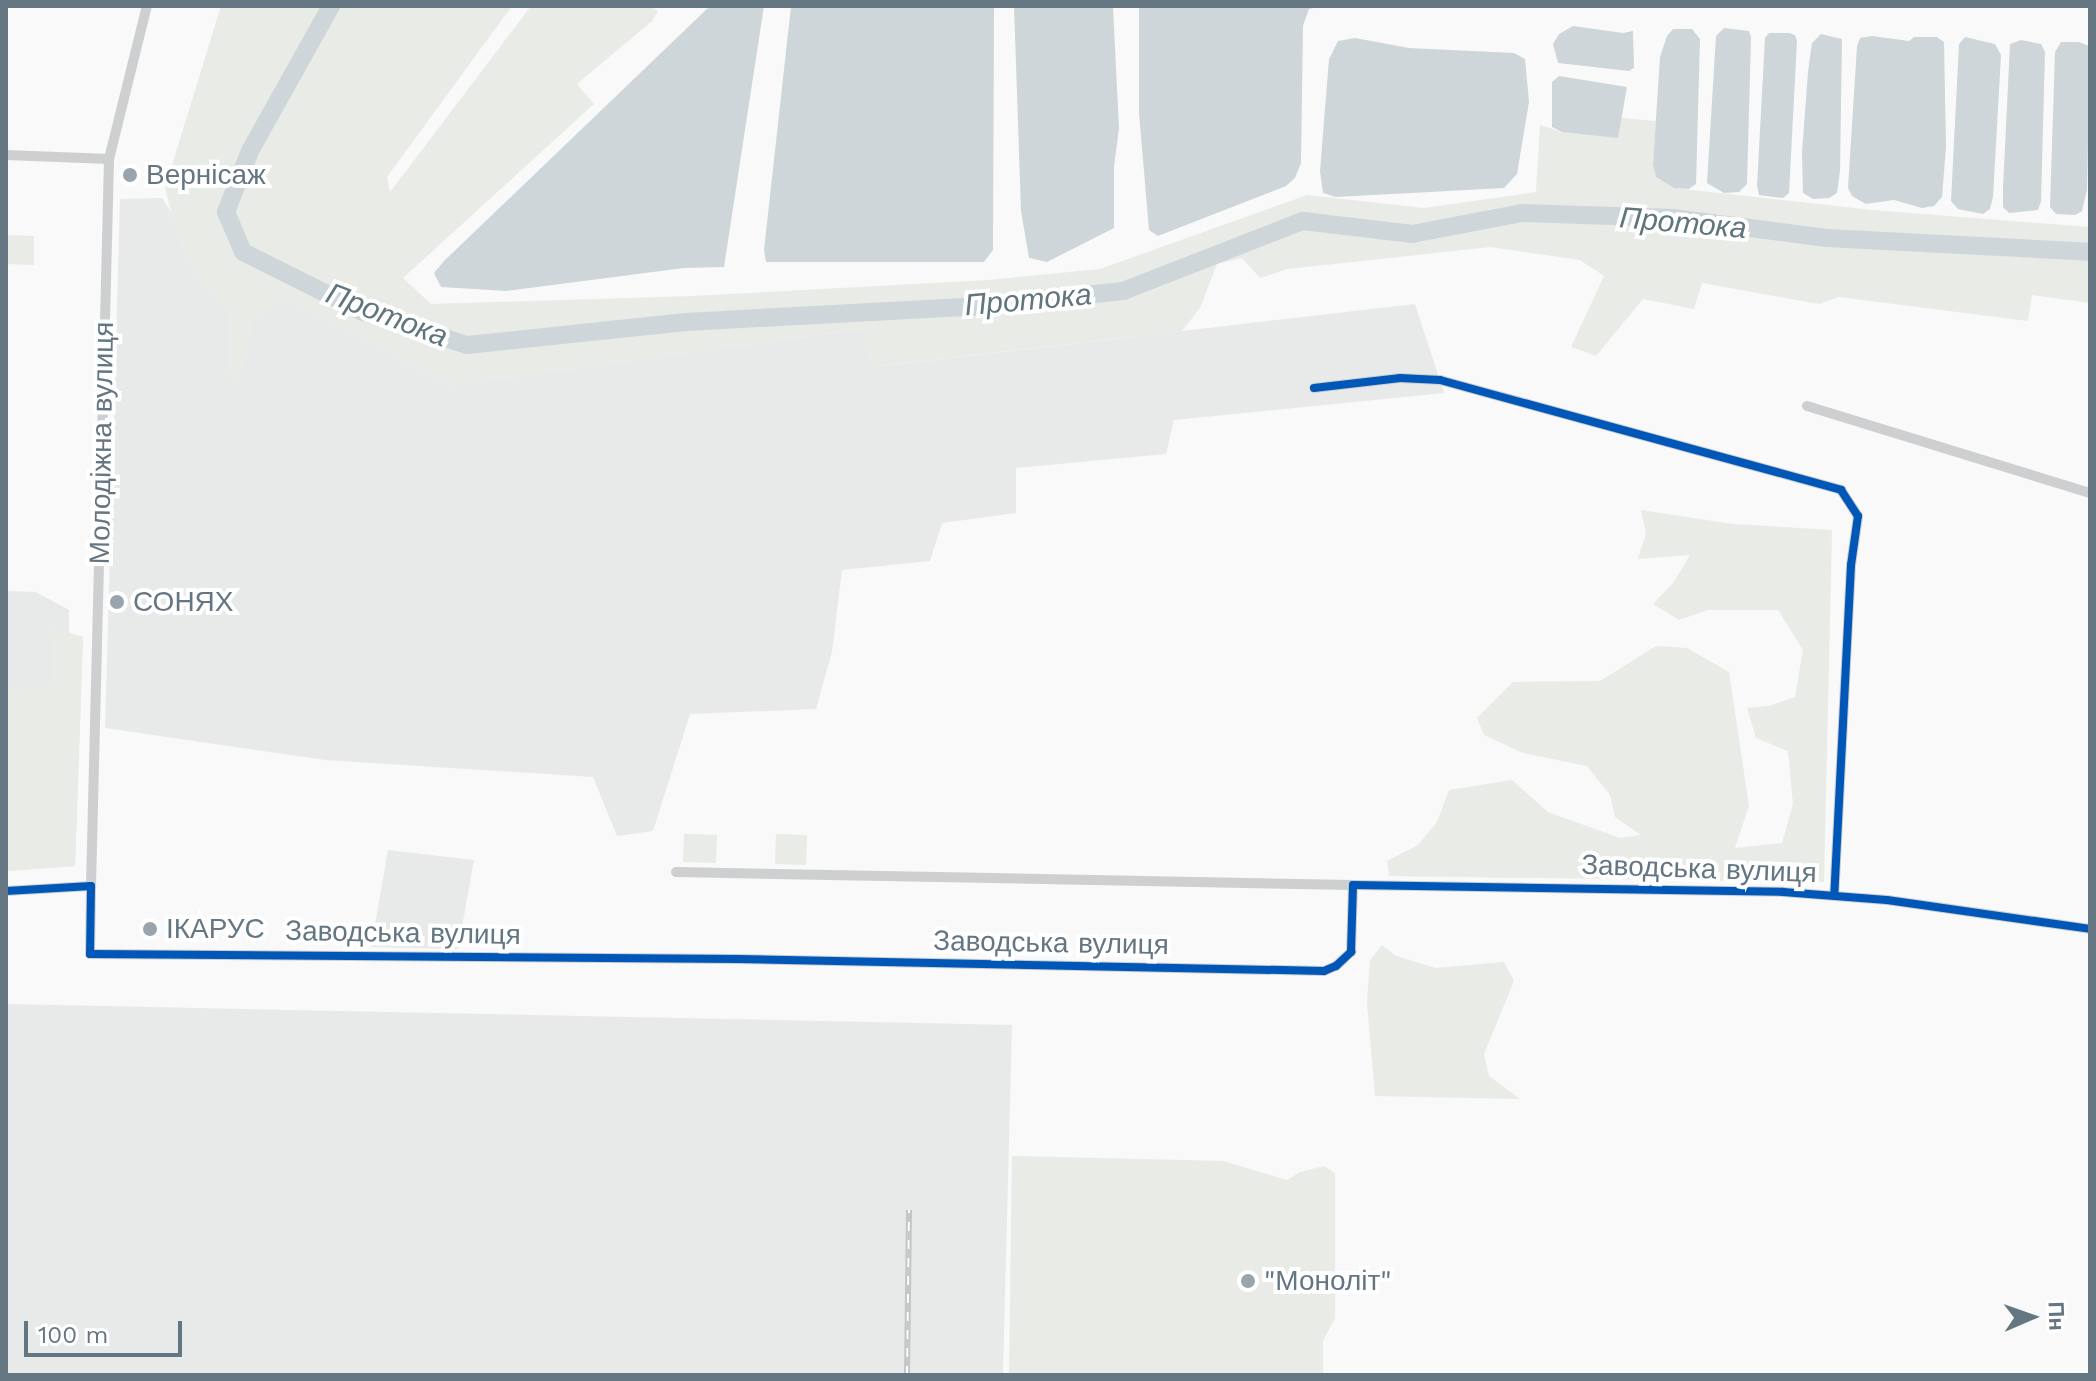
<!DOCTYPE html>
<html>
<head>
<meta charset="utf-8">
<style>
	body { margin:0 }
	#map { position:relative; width:2096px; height:1381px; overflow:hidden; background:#f9f9f9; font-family:"Work Sans",sans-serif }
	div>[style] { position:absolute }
	.built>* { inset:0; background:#e8e9e9 }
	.green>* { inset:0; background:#e8ebe6 }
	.water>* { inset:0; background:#ced6d9 }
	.river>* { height:18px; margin:-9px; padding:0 9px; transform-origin:9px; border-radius:9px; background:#ced6d9 }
	.street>* { height:10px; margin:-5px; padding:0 5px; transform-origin:5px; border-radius:5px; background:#cecfd0 }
	.rail>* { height:6px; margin-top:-3px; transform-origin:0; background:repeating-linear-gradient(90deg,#fff 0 9px,#c3c5c6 0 18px); box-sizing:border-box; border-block:2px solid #c3c5c6 }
	.cycleway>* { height:8px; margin:-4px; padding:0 4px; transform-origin:4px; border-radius:4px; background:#0057b8 }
	.dots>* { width:22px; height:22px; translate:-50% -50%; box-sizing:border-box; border:4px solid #fff; border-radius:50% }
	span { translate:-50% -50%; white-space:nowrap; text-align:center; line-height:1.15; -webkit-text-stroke:8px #fff; paint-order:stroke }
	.poi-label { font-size:28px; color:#657683 }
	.left { translate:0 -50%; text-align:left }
	.street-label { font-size:28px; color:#657683 }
	.water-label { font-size:30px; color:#60757c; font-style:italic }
	.frame { position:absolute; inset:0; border:8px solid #657683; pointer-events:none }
	.north { position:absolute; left:1992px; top:1277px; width:80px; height:80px; -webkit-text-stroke:6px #fff; paint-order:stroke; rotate:88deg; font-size:22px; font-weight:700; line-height:32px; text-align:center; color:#657683 }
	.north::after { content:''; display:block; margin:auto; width:28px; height:36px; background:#657683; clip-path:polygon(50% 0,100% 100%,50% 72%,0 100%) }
	.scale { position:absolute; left:24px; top:1321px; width:158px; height:36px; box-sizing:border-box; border:4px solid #657683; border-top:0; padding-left:10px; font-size:24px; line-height:28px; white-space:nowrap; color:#657683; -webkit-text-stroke:6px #fff; paint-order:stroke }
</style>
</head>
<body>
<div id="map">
	<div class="built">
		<div style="clip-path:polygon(162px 198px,236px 310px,262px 287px,452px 385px,861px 329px,873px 367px,1415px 304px,1444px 393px,1174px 420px,1166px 454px,1016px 468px,1016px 513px,942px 523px,930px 561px,842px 570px,832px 652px,816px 709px,690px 714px,653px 831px,617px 836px,593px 777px,325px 760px,105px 728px,120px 199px)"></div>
		<div style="clip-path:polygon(6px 591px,36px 592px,69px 610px,69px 633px,83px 637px,75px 866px,6px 871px)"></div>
		<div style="clip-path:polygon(388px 850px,474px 860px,458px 949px,371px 947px)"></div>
		<div style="clip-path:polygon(6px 1004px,1012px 1025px,1003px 1375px,6px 1375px)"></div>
	</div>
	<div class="green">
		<div style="clip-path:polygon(221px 6px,512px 6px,387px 177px,390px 192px,531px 6px,649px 6px,658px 11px,652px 21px,577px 84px,594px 104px,403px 278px,431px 304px,693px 296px,988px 280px,1100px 269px,1307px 195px,1424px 208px,1536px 192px,1540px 125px,1562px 132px,1618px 137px,1621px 118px,1656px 121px,1653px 165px,1656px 177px,1674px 188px,1872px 210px,2090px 227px,2090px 303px,2032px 295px,2028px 321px,1839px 297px,1819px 304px,1702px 283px,1694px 309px,1643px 299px,1596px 356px,1571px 347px,1604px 276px,1580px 260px,1490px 247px,1288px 269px,1260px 278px,1242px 258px,1217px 264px,1200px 308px,1182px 331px,872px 367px,860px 329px,452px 385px,282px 298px,254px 321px,244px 365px,234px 383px,229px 370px,229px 315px,184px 259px,165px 188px)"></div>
		<div style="clip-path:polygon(6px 235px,34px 236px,34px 265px,6px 264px)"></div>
		<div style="clip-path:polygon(1641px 510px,1733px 524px,1832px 530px,1824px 882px,1389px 876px,1387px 861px,1418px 845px,1437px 822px,1449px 790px,1512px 780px,1548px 812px,1620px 838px,1641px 835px,1615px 817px,1610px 795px,1587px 766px,1523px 753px,1484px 735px,1477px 718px,1513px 682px,1600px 681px,1656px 646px,1687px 648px,1729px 672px,1749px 806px,1735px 848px,1782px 843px,1793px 804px,1788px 751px,1756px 738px,1747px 708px,1769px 706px,1795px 697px,1803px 650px,1778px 610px,1708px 610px,1679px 620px,1653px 604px,1674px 582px,1690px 555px,1638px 559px,1646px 533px)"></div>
		<div style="clip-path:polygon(50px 627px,83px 637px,75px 866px,6px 871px,6px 686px,51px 687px)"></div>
		<div style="clip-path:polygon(684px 834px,717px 835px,716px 863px,683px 862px)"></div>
		<div style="clip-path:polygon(776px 834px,807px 835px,806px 865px,775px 864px)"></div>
		<div style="clip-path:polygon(1382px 945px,1396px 956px,1436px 968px,1504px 962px,1514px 981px,1484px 1054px,1489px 1076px,1520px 1099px,1375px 1096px,1367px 1003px,1370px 960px)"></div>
		<div style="clip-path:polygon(1012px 1156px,1223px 1161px,1287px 1180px,1300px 1172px,1324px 1166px,1335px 1173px,1335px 1318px,1323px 1341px,1323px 1375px,1009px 1375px)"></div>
	</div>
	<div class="water">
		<div style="clip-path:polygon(710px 6px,764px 6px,724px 267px,684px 268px,506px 291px,441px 287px,434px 273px,444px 261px)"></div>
		<div style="clip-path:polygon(791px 6px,994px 6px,993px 250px,984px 262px,766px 262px,764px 250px)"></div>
		<div style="clip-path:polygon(1014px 6px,1113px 7px,1119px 128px,1114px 167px,1114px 228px,1047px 262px,1029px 258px,1021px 211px)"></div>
		<div style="clip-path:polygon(1139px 6px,1322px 6px,1309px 9px,1303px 26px,1301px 163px,1295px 178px,1286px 186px,1158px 236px,1149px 230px,1139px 113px)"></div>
		<div style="clip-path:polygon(1573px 26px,1623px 33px,1633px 31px,1634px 68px,1629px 71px,1558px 63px,1553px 44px,1559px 34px)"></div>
		<div style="clip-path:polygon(1724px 28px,1749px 31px,1751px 37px,1747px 184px,1739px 192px,1724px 193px,1707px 183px,1716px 36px)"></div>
		<div style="clip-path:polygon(1673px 29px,1692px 29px,1700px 39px,1696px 184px,1689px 189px,1674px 188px,1656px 177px,1653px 165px,1660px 57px,1667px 36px)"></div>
		<div style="clip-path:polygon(1769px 33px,1789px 33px,1795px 35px,1797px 41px,1789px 193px,1783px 198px,1759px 195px,1757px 186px,1765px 38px)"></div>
		<div style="clip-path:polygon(1821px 34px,1842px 39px,1840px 171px,1837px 193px,1829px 198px,1813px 199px,1803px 193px,1802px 152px,1808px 72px,1812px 43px)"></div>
		<div style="clip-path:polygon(1872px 36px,1909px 41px,1914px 37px,1937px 37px,1944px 42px,1946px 147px,1942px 197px,1934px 206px,1922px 208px,1894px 200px,1866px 204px,1852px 196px,1848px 188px,1857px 46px,1860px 38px)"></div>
		<div style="clip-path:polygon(1965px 37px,1995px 44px,2001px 55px,1993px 197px,1990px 209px,1983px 214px,1958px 209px,1951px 201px,1959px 44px)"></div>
		<div style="clip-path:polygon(1355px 38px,1409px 48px,1514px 53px,1525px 59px,1529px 102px,1517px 174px,1504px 188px,1336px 197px,1323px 193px,1320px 171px,1329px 59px,1338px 41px)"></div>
		<div style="clip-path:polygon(2021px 40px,2041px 44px,2045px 52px,2041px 201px,2038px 210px,2009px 213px,2003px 207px,2003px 188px,2010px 44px)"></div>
		<div style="clip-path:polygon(2061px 42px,2079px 42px,2089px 46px,2090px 52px,2087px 190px,2082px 211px,2075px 215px,2056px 214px,2050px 207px,2055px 52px)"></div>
		<div style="clip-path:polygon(1559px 76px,1627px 87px,1618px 138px,1562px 132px,1552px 127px,1552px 82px)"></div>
	</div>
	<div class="river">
		<div style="left:331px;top:6px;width:166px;rotate:119.2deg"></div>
		<div style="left:250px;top:151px;width:66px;rotate:111.5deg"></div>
		<div style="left:226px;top:212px;width:43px;rotate:67deg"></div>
		<div style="left:243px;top:252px;width:134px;rotate:26.6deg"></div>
		<div style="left:363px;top:312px;width:109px;rotate:17.6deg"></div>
		<div style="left:467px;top:345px;width:220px;rotate:-6deg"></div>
		<div style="left:686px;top:322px;width:297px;rotate:-3.1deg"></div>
		<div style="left:983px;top:306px;width:141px;rotate:-6.1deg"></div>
		<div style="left:1123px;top:291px;width:193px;rotate:-21.3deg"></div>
		<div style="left:1303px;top:221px;width:110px;rotate:6.8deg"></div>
		<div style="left:1412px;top:234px;width:112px;rotate:-10.8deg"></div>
		<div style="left:1522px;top:213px;width:151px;rotate:1.9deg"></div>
		<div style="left:1673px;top:218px;width:155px;rotate:7.4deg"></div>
		<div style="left:1827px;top:238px;width:263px;rotate:3deg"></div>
	</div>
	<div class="street">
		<div style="left:6px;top:155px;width:103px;rotate:2.2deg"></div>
		<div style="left:1314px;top:388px;width:87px;rotate:-6.6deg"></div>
		<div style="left:1400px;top:378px;width:40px;rotate:2.9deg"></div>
		<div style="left:1440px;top:380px;width:416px;rotate:15.3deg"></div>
		<div style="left:1841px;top:490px;width:31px;rotate:57deg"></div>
		<div style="left:1858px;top:516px;width:49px;rotate:98.1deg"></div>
		<div style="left:1851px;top:565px;width:331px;rotate:92.9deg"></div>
		<div style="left:1807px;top:406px;width:296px;rotate:17.1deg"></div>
		<div style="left:676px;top:872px;width:677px;rotate:1.1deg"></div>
		<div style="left:91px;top:886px;width:727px;rotate:-88.58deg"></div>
		<div style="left:109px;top:159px;width:158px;rotate:-76.1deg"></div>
		<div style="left:6px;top:891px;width:85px;rotate:-3.4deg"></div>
		<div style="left:91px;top:886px;width:68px;rotate:90.8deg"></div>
		<div style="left:90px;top:954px;width:648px;rotate:0.44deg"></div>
		<div style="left:738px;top:959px;width:586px;rotate:1.17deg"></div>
		<div style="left:1324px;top:971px;width:13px;rotate:-23deg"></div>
		<div style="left:1336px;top:966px;width:21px;rotate:-43deg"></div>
		<div style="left:1351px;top:952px;width:67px;rotate:-88.3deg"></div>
		<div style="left:1353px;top:885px;width:430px;rotate:0.9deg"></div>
		<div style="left:1783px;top:892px;width:104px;rotate:4.4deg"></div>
		<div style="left:1887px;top:900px;width:205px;rotate:8.1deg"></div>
	</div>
	<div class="rail">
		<div style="left:907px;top:1375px;width:165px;rotate:-89.3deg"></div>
	</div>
	<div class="cycleway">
		<div style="left:1314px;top:388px;width:87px;rotate:-6.6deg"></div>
		<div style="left:1400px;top:378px;width:40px;rotate:2.9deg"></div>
		<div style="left:1440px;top:380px;width:416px;rotate:15.3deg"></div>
		<div style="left:1841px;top:490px;width:31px;rotate:57deg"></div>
		<div style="left:1858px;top:516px;width:49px;rotate:98.1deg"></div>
		<div style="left:1851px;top:565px;width:331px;rotate:92.9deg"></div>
		<div style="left:6px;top:891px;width:85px;rotate:-3.4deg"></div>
		<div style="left:91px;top:886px;width:68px;rotate:90.8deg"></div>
		<div style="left:90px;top:954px;width:648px;rotate:0.44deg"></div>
		<div style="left:738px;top:959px;width:586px;rotate:1.17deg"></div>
		<div style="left:1324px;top:971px;width:13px;rotate:-23deg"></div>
		<div style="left:1336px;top:966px;width:21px;rotate:-43deg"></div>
		<div style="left:1351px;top:952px;width:67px;rotate:-88.3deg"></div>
		<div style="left:1353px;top:885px;width:430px;rotate:0.9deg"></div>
		<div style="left:1783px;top:892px;width:104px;rotate:4.4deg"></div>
		<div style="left:1887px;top:900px;width:205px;rotate:8.1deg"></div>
	</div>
	<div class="dots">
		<div style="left:130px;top:175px;background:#99a4ac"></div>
		<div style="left:117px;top:602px;background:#99a4ac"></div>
		<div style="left:150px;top:929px;background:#99a4ac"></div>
		<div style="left:1248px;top:1281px;background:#99a4ac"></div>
	</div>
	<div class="poi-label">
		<span class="left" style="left:146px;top:175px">Вернісаж</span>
		<span class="left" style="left:133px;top:602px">СОНЯХ</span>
		<span class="left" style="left:166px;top:929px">ІКАРУС</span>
		<span class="left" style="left:1264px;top:1281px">"Моноліт"</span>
	</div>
	<div class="street-label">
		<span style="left:102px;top:443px;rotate:-89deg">Молодіжна вулиця</span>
		<span style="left:1699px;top:869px;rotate:2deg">Заводська вулиця</span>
		<span style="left:403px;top:933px;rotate:1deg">Заводська вулиця</span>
		<span style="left:1051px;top:943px;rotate:1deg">Заводська вулиця</span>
	</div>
	<div class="water-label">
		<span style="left:1683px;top:223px;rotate:5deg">Протока</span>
		<span style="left:1028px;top:300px;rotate:-5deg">Протока</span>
		<span style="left:387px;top:315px;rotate:21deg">Протока</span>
	</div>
	<div class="frame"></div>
	<div class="north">Пн</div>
	<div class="scale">100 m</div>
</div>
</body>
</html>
